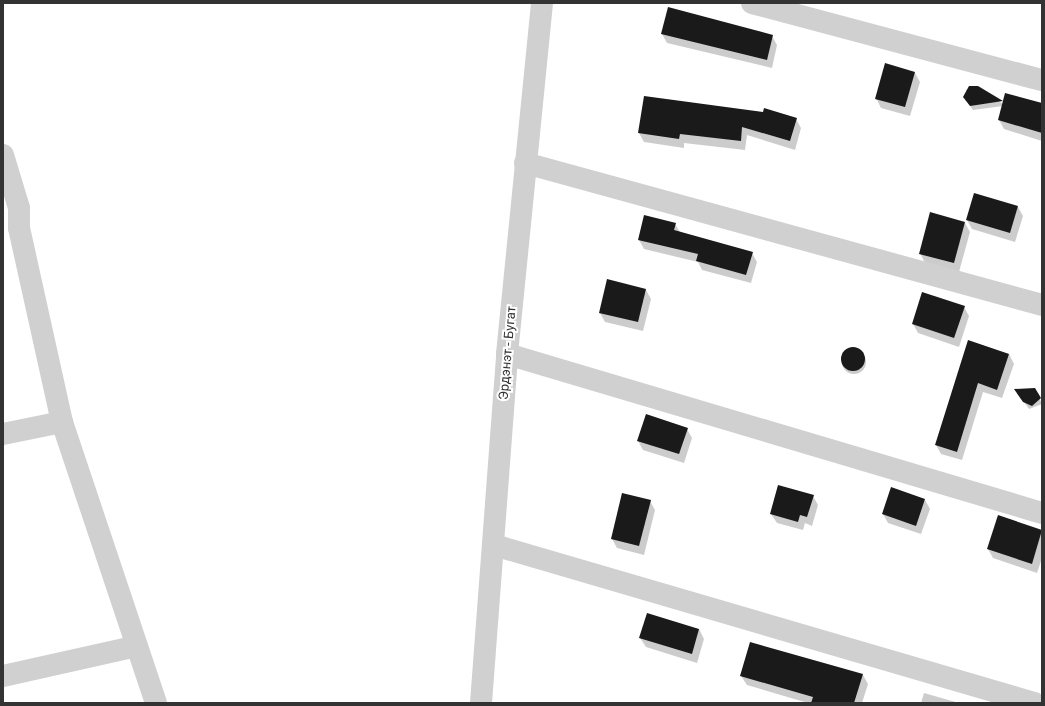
<!DOCTYPE html>
<html>
<head>
<meta charset="utf-8">
<style>
	body { margin:0 }
	#map { position:relative; width:1045px; height:706px; overflow:hidden; background:#fff; font-family:Roboto,sans-serif }
	div>[style] { position:absolute }
	.shadow>* { inset:0; background:#0003 }
	.round { border-radius:50% }
	.building>* { inset:0; background:#1a1a1a }
	.minor>* { height:22px; margin:-11px; padding:0 11px; transform-origin:11px; border-radius:11px; background:#d0d0d0 }
	.tertiary>* { height:22px; margin:-11px; padding:0 11px; transform-origin:11px; border-radius:11px; background:#d0d0d0 }
	span { translate:-50% -50%; white-space:nowrap; text-align:center; line-height:1.15; -webkit-text-stroke:4px #fff; paint-order:stroke }
	.street-label { font-size:13px; color:#333 }
	.frame { position:absolute; inset:0; border:4px solid #333; pointer-events:none }
</style>
</head>
<body>
<div id="map">
	<div class="shadow">
		<div style="clip-path:polygon(662px 34px,772px 36px,777px 45px,772px 68px,667px 43px)"></div>
		<div style="clip-path:polygon(915px 73px,920px 82px,910px 116px,881px 108px,876px 98px)"></div>
		<div style="clip-path:polygon(978px 87px,1003px 104px,1042px 103px,1042px 141px,1004px 129px,999px 120px,1003px 106px,973px 110px,964px 97px,967px 89px)"></div>
		<div style="clip-path:polygon(796px 119px,801px 128px,795px 150px,747px 135px,745px 150px,684px 143px,684px 148px,644px 142px,639px 133px)"></div>
		<div style="clip-path:polygon(1018px 207px,1023px 216px,1015px 242px,972px 229px,967px 220px)"></div>
		<div style="clip-path:polygon(965px 223px,970px 232px,959px 272px,925px 263px,920px 253px)"></div>
		<div style="clip-path:polygon(675px 224px,680px 232px,752px 253px,757px 262px,751px 283px,702px 270px,698px 262px,644px 249px,639px 240px)"></div>
		<div style="clip-path:polygon(608px 281px,646px 290px,651px 299px,643px 331px,605px 322px,600px 313px)"></div>
		<div style="clip-path:polygon(964px 307px,969px 316px,959px 347px,918px 333px,913px 324px)"></div>
		<div style="clip-path:polygon(969px 341px,1009px 354px,1014px 364px,1002px 398px,983px 392px,962px 460px,941px 454px,936px 445px)"></div>
		<div class="round" style="left:842px;top:350px;width:24px;height:24px"></div>
		<div style="clip-path:polygon(1035px 389px,1042px 404px,1029px 409px,1018px 393px)"></div>
		<div style="clip-path:polygon(687px 429px,692px 438px,684px 463px,643px 450px,638px 441px)"></div>
		<div style="clip-path:polygon(813px 496px,818px 505px,812px 526px,805px 523px,803px 530px,777px 523px,771px 514px)"></div>
		<div style="clip-path:polygon(925px 500px,930px 509px,921px 534px,888px 523px,883px 514px)"></div>
		<div style="clip-path:polygon(650px 501px,655px 510px,644px 555px,617px 548px,612px 539px)"></div>
		<div style="clip-path:polygon(999px 516px,1042px 531px,1042px 558px,1037px 573px,993px 558px,988px 549px)"></div>
		<div style="clip-path:polygon(699px 629px,704px 639px,697px 663px,646px 647px,640px 638px)"></div>
		<div style="clip-path:polygon(863px 675px,868px 684px,862px 703px,808px 703px,747px 685px,741px 676px)"></div>
		<div style="clip-path:polygon(924px 693px,959px 703px,921px 703px)"></div>
	</div>
	<div class="building">
		<div style="clip-path:polygon(668px 7px,773px 35px,767px 60px,661px 34px)"></div>
		<div style="clip-path:polygon(885px 63px,915px 72px,905px 107px,875px 99px)"></div>
		<div style="clip-path:polygon(969px 86px,978px 86px,1003px 101px,970px 106px,963px 97px)"></div>
		<div style="clip-path:polygon(1005px 93px,1042px 103px,1042px 133px,998px 120px)"></div>
		<div style="clip-path:polygon(644px 96px,763px 112px,764px 108px,797px 118px,790px 141px,742px 127px,741px 141px,680px 134px,679px 139px,638px 133px)"></div>
		<div style="clip-path:polygon(974px 193px,1018px 206px,1010px 233px,966px 220px)"></div>
		<div style="clip-path:polygon(930px 212px,965px 222px,954px 263px,919px 254px)"></div>
		<div style="clip-path:polygon(644px 215px,676px 223px,674px 230px,753px 252px,746px 275px,696px 261px,698px 254px,638px 240px)"></div>
		<div style="clip-path:polygon(607px 279px,646px 289px,638px 322px,599px 313px)"></div>
		<div style="clip-path:polygon(922px 292px,965px 306px,954px 338px,912px 324px)"></div>
		<div style="clip-path:polygon(968px 340px,1009px 354px,997px 390px,978px 383px,957px 452px,935px 445px)"></div>
		<div class="round" style="left:841px;top:347px;width:24px;height:24px"></div>
		<div style="clip-path:polygon(1035px 388px,1041px 398px,1032px 406px,1023px 402px,1014px 389px)"></div>
		<div style="clip-path:polygon(646px 414px,688px 428px,679px 454px,637px 441px)"></div>
		<div style="clip-path:polygon(778px 485px,814px 495px,807px 517px,800px 515px,798px 522px,770px 514px)"></div>
		<div style="clip-path:polygon(891px 487px,925px 499px,916px 526px,882px 514px)"></div>
		<div style="clip-path:polygon(622px 493px,651px 500px,639px 546px,611px 539px)"></div>
		<div style="clip-path:polygon(998px 515px,1042px 530px,1032px 564px,987px 549px)"></div>
		<div style="clip-path:polygon(647px 613px,699px 629px,692px 654px,639px 638px)"></div>
		<div style="clip-path:polygon(750px 642px,863px 674px,854px 703px,811px 703px,813px 697px,740px 676px)"></div>
	</div>
	<div class="minor">
		<div style="left:752px;top:3px;width:300px;rotate:14.9deg"></div>
		<div style="left:3px;top:155px;width:55px;rotate:73.2deg"></div>
		<div style="left:19px;top:208px;width:20px;rotate:90deg"></div>
		<div style="left:19px;top:228px;width:199px;rotate:77.5deg"></div>
		<div style="left:62px;top:422px;width:296px;rotate:71.5deg"></div>
		<div style="left:525px;top:163px;width:536px;rotate:15.36deg"></div>
		<div style="left:507px;top:354px;width:558px;rotate:16.55deg"></div>
		<div style="left:3px;top:434px;width:60px;rotate:-11.5deg"></div>
		<div style="left:494px;top:545px;width:563px;rotate:16.31deg"></div>
		<div style="left:3px;top:676px;width:137px;rotate:-12.6deg"></div>
	</div>
	<div class="tertiary">
		<div style="left:481px;top:703px;width:350px;rotate:-85.7deg"></div>
		<div style="left:507px;top:354px;width:353px;rotate:-84.3deg"></div>
	</div>
	<div class="street-label">
		<span style="left:508px;top:353px;rotate:-85deg">Эрдэнэт - Бугат</span>
	</div>
	<div class="frame"></div>
</div>
</body>
</html>
